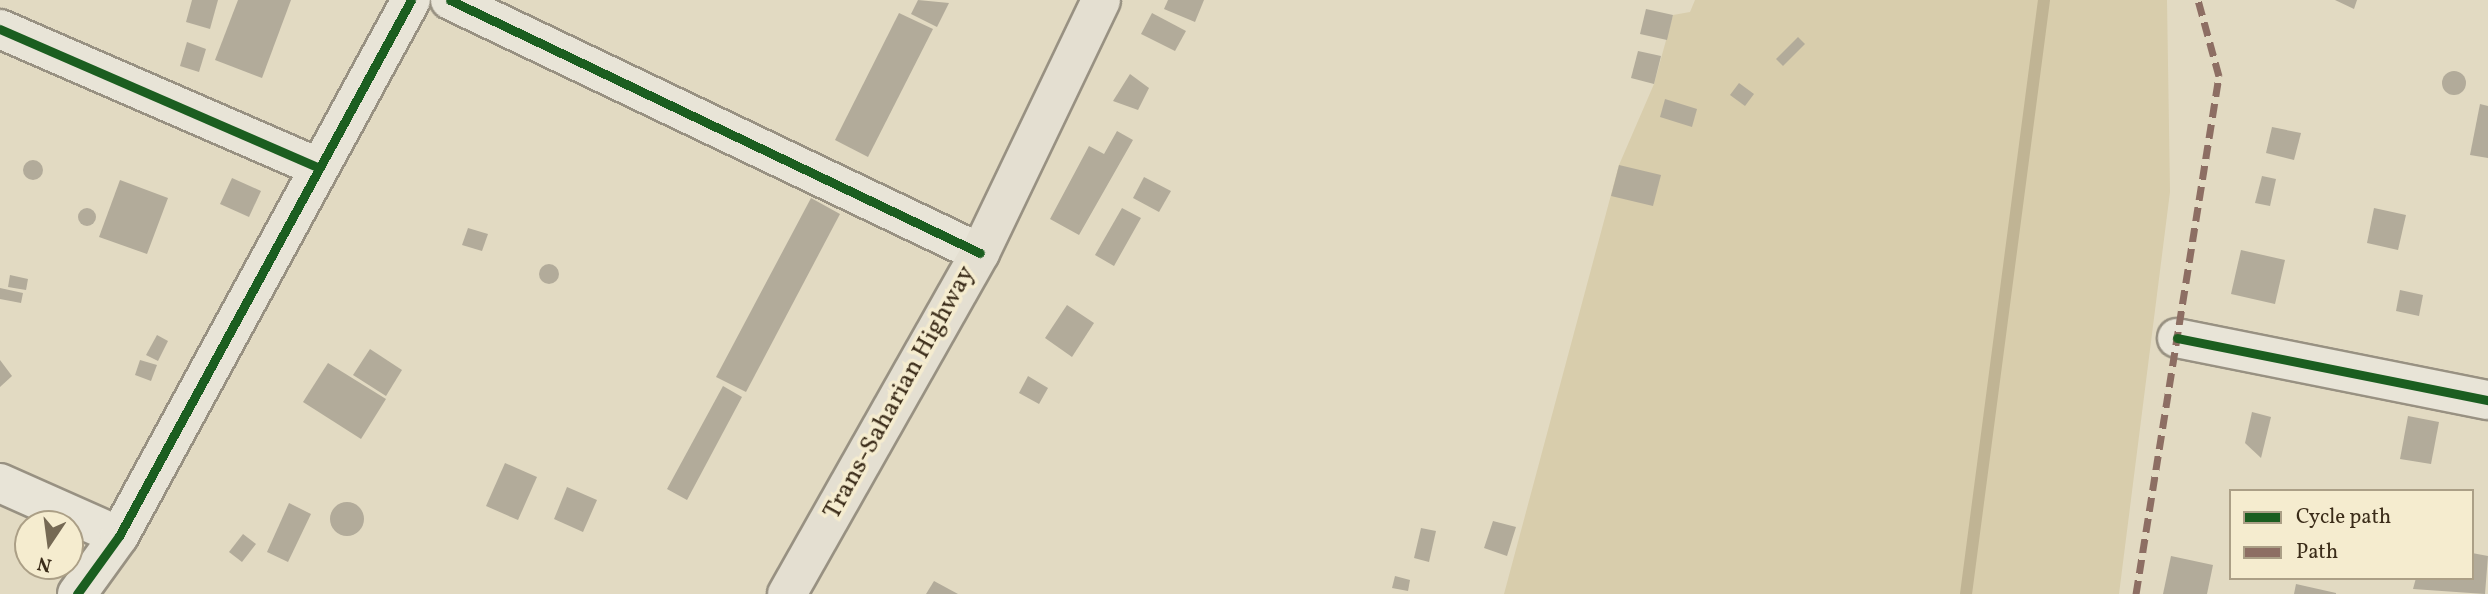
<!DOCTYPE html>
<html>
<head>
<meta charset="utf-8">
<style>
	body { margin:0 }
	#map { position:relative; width:2488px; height:594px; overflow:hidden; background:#e2dac2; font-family:Vollkorn,serif }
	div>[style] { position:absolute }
	.green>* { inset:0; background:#d8cdac }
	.stream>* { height:12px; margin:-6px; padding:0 6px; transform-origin:6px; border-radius:6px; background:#c0b494 }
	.building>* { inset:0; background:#b2ab9a }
	.round { border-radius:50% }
	.roads { filter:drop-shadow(2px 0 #989182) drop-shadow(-2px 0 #989182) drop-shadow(0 2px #989182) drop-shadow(0 -2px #989182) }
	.minor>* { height:38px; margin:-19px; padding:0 19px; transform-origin:19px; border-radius:19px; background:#e8e4d7 }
	.trunk>* { height:38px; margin:-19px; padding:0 19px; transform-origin:19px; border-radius:19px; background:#e4dfd1 }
	.quiet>* { height:7px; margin-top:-3.5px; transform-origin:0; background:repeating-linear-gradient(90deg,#8d6e63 0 14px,transparent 0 21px) }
	.cycleway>* { height:9px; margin:-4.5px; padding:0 4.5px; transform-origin:4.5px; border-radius:4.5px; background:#1b5e20 }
	span { translate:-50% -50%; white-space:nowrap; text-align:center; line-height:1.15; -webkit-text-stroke:7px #f5eccf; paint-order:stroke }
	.street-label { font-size:26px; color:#3b2c19 }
	.legend { position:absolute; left:2229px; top:489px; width:245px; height:91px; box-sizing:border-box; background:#f5eccf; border:2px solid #ab9f86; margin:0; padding:9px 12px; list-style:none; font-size:21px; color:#3b2c19 }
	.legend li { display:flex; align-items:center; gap:14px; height:35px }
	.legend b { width:35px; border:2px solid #ab9f86 }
	.north { position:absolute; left:14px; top:510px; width:70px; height:70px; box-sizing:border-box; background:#f5eccf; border:2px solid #ab9f86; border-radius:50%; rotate:193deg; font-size:19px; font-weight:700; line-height:28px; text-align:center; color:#3b2c19 }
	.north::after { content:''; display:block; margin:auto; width:24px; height:32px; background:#756954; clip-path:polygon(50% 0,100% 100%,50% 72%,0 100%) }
</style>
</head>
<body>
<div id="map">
	<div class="green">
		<div style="clip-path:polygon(1695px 0,2167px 0,2170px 192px,2119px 594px,1504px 594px,1619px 165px,1654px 84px,1673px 15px,1690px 12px)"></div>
	</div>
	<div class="stream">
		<div style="left:1966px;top:594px;width:599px;rotate:-82.52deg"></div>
	</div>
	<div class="building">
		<div style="clip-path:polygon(192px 0,218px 0,210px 29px,186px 22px)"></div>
		<div style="clip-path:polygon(238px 0,291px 0,262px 78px,215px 60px)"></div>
		<div style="clip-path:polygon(918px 0,949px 3px,937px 27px,911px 14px)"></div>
		<div style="clip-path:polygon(1168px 0,1204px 0,1195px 22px,1164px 9px)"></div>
		<div style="clip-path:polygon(2335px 0,2357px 0,2354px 9px)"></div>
		<div style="clip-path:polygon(1646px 9px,1673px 15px,1667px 40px,1640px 34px)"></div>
		<div style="clip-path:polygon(899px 13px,933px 29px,868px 157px,835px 140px)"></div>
		<div style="clip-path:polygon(1152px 13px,1186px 31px,1175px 51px,1141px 34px)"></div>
		<div style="clip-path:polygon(1798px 37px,1805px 44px,1783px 66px,1776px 59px)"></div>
		<div style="clip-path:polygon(187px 42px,206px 49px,199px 72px,180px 66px)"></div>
		<div style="clip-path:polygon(1638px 51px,1661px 56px,1654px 84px,1631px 78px)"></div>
		<div class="round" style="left:2442px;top:71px;width:24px;height:24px"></div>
		<div style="clip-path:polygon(1130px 74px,1149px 88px,1138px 110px,1113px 101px)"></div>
		<div style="clip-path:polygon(1739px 83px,1754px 94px,1745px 106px,1730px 95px)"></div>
		<div style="clip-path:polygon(1665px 99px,1697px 109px,1692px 127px,1660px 117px)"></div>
		<div style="clip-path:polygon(2480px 104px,2488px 106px,2488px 158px,2470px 155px)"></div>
		<div style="clip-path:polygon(2272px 127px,2301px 133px,2294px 160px,2266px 153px)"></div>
		<div style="clip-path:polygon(1117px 131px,1133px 140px,1079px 235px,1050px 219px,1089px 146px,1104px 154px)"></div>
		<div class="round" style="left:23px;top:160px;width:20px;height:20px"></div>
		<div style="clip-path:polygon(1619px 165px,1661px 175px,1653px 206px,1611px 196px)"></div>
		<div style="clip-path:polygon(2262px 176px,2276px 179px,2270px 206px,2255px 203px)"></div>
		<div style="clip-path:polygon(1144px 177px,1171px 191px,1159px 212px,1133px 198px)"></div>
		<div style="clip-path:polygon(232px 178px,261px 191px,249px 217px,220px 204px)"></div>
		<div style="clip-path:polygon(120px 180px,168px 198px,147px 254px,99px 237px)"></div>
		<div style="clip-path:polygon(811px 198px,840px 214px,746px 392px,716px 377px)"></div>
		<div class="round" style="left:78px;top:208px;width:18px;height:18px"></div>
		<div style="clip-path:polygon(1122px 208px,1141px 218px,1114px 266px,1095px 255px)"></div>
		<div style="clip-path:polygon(2374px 208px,2406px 215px,2398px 250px,2367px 243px)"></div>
		<div style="clip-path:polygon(468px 228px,488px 234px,482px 251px,462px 245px)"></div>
		<div style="clip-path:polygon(2241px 250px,2285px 260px,2275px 304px,2231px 294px)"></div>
		<div class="round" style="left:539px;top:264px;width:20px;height:20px"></div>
		<div style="clip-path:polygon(10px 275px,28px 279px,26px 290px,8px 287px)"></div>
		<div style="clip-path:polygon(0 288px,23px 293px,21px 303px,0 299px)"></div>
		<div style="clip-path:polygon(2400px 290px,2423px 295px,2419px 316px,2396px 311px)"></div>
		<div style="clip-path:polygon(1067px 305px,1094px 323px,1072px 357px,1045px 338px)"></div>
		<div style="clip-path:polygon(157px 335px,168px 341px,158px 361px,146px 355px)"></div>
		<div style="clip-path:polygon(370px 349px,402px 370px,386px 396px,353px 375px)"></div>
		<div style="clip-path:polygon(0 360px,12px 376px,0 387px)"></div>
		<div style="clip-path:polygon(140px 360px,157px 365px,151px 381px,135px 375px)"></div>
		<div style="clip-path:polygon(328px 363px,386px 399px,361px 439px,303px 402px)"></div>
		<div style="clip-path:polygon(1028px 376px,1048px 388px,1039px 404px,1019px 393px)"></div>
		<div style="clip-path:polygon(723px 386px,742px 397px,687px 500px,667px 489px)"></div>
		<div style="clip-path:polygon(2252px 412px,2271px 417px,2261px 458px,2245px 443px)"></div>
		<div style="clip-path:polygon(2408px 416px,2439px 422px,2431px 464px,2400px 459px)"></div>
		<div style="clip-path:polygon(505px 463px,537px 477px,518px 520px,486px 506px)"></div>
		<div style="clip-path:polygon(567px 487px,597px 500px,583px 532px,554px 519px)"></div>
		<div class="round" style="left:330px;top:502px;width:34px;height:34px"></div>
		<div style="clip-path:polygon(289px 503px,311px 514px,288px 562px,267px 552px)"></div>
		<div style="clip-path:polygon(1493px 521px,1516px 527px,1507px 556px,1484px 548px)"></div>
		<div style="clip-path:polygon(1421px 528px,1436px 531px,1429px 562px,1414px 558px)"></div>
		<div style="clip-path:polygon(243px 534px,256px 544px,242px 562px,229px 552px)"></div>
		<div style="clip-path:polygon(2472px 553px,2488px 556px,2485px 594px,2413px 589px,2416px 578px,2472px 578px)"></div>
		<div style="clip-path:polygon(2171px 556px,2213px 565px,2207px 594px,2163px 594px)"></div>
		<div style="clip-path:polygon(1395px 576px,1410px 580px,1408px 591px,1392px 588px)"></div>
		<div style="clip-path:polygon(934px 581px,958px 594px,926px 594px)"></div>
		<div style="clip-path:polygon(2296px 584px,2336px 593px,2336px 594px,2294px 594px)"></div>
	</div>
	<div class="roads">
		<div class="minor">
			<div style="left:450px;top:0;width:587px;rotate:25.52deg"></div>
			<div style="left:0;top:29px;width:348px;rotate:23.5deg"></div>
			<div style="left:2177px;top:338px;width:317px;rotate:11.3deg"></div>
			<div style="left:0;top:483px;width:130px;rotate:24deg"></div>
			<div style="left:77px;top:594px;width:72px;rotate:-54.1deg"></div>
			<div style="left:119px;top:536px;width:610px;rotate:-61.42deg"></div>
		</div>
		<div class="trunk">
			<div style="left:787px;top:594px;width:392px;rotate:-60.5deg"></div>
			<div style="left:980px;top:253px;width:280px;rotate:-64.4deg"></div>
		</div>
	</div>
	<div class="quiet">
		<div style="left:2136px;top:594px;width:525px;rotate:-80.9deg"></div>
		<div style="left:2219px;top:76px;width:79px;rotate:-105.4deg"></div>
	</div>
	<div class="cycleway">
		<div style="left:450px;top:0;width:587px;rotate:25.52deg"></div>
		<div style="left:0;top:29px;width:348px;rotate:23.5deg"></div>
		<div style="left:2177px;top:338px;width:317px;rotate:11.3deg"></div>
		<div style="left:77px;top:594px;width:72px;rotate:-54.1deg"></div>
		<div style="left:119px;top:536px;width:610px;rotate:-61.42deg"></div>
	</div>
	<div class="street-label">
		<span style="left:900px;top:393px;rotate:-61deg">Trans-Saharian Highway</span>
	</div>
	<ul class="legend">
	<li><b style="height:9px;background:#1b5e20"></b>Cycle path</li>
	<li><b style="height:9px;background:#8d6e63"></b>Path</li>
	</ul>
	<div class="north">N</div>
</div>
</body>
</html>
